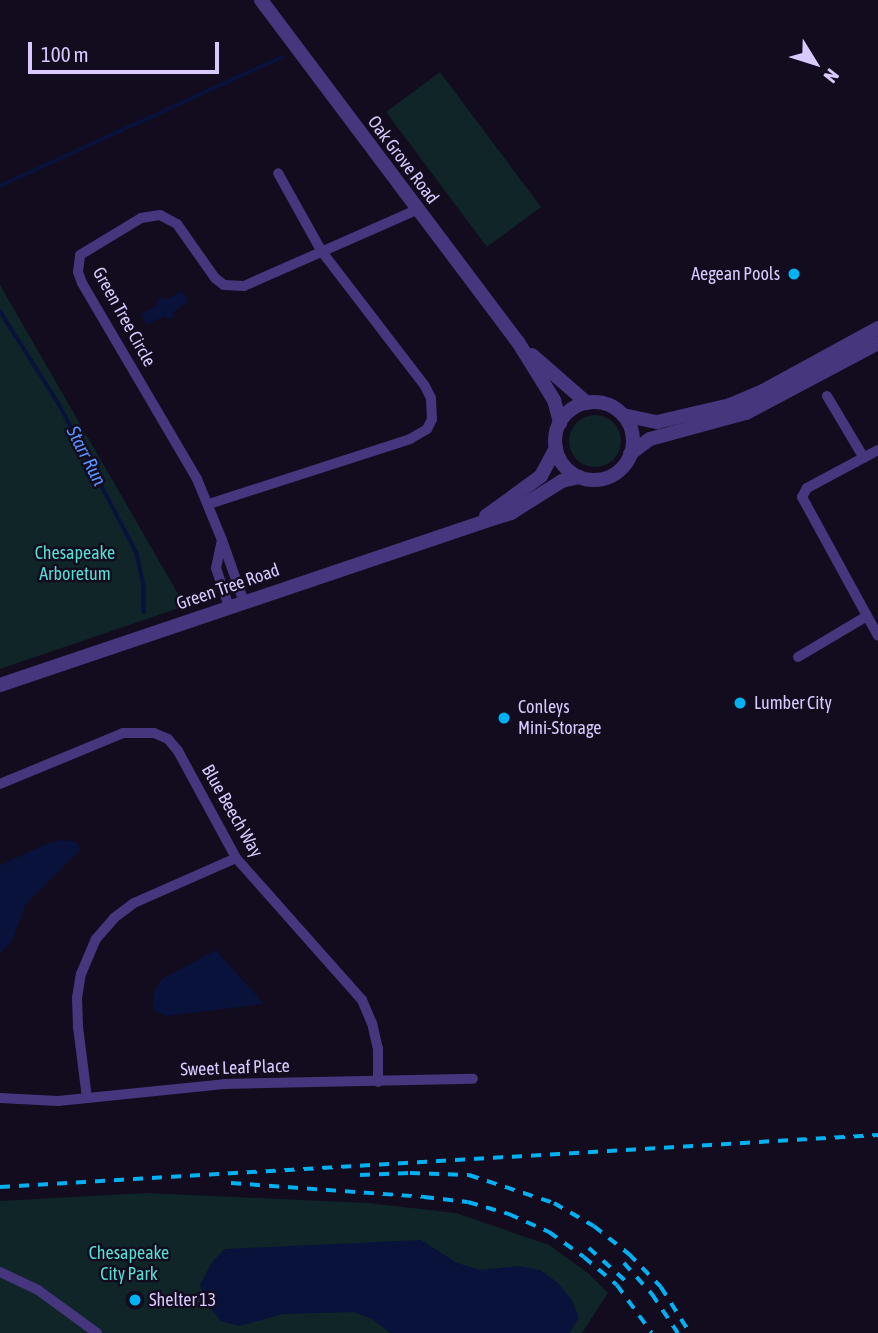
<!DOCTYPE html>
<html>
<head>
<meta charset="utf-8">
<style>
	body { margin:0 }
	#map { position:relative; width:878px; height:1333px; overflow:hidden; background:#120c1e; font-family:"Asap Condensed",sans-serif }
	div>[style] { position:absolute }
	.green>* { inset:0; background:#0f2528 }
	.round { border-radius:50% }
	.water>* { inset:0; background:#08123b }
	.stream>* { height:3.5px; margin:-1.75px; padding:0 1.75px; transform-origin:1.75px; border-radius:1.75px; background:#08123b }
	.minor>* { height:10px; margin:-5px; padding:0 5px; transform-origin:5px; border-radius:5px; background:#45367e }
	.tertiary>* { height:14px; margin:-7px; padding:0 7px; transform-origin:7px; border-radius:7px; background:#45367e }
	.tertiary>.ring { margin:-7px; padding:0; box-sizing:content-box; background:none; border:14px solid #45367e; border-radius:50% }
	.rail>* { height:3.5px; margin-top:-1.75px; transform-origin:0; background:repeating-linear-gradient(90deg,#00b1f4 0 10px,transparent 0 19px) }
	.dots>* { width:19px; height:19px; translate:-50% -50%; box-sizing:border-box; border:4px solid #120c1e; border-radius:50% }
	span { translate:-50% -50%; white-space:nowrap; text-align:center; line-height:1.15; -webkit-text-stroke:5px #120c1e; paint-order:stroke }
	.street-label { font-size:18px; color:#d9c9ff }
	.poi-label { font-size:18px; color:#d9c9ff }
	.right { translate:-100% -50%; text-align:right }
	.left { translate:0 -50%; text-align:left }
	.park-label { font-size:18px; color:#55dfd5 }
	.water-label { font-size:19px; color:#5794ff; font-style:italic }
	.north { position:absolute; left:780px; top:28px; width:70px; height:70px; -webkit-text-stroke:5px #120c1e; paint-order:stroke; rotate:128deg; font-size:19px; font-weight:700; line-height:28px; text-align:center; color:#d9c9ff }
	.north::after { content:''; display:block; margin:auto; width:24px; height:32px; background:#d9c9ff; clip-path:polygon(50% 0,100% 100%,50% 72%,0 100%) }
	.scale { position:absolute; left:28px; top:42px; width:191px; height:32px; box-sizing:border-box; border:4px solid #d9c9ff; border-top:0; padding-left:9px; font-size:21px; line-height:24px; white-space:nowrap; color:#d9c9ff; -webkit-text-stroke:5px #120c1e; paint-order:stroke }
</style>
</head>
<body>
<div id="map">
	<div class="green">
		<div style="clip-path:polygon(440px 72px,541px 207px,487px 247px,386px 112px)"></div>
		<div style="clip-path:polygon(0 285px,185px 606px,0 669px)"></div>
		<div class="round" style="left:569px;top:415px;width:52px;height:52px"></div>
		<div style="clip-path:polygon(146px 1193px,368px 1203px,456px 1213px,549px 1245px,588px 1273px,608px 1293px,582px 1333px,0 1333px,0 1201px)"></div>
	</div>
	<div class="water">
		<div style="clip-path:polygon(182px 291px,188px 302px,173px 312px,173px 317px,168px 319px,164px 316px,147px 325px,141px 314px,158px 305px,157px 299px,161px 297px,165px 300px)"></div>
		<div style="clip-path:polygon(62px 840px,77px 842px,80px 850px,26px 904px,13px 939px,0 954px,0 865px,46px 844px)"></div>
		<div style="clip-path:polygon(216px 950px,264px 1004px,166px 1016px,153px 1010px,154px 992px,162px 979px)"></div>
		<div style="clip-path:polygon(421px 1240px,457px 1263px,480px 1270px,519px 1266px,540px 1270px,557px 1282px,572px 1300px,579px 1318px,569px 1333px,390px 1333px,372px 1319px,354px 1312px,283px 1314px,239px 1326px,221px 1321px,207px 1304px,200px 1285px,212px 1262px,225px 1249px)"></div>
	</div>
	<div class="stream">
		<div style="left:0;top:186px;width:310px;rotate:-24.6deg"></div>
		<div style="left:0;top:311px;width:110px;rotate:57.6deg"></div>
		<div style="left:59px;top:404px;width:168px;rotate:62.4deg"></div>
		<div style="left:137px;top:553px;width:34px;rotate:78deg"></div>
		<div style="left:144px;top:586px;width:26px;rotate:90deg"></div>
	</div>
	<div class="minor">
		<div style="left:827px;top:396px;width:72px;rotate:59.2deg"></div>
		<div style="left:878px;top:450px;width:81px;rotate:151.8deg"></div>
		<div style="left:807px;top:488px;width:10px;rotate:119deg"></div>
		<div style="left:802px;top:497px;width:158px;rotate:61.3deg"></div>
		<div style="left:209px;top:504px;width:211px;rotate:-17.9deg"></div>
		<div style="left:410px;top:439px;width:20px;rotate:-30deg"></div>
		<div style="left:427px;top:429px;width:11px;rotate:-63deg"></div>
		<div style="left:432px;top:419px;width:21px;rotate:-93deg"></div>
		<div style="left:431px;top:398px;width:13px;rotate:-117deg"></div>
		<div style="left:425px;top:386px;width:169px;rotate:-127.5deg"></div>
		<div style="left:322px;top:252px;width:90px;rotate:-119.1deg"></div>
		<div style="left:222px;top:540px;width:66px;rotate:-112.3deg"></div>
		<div style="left:197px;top:479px;width:227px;rotate:-120.4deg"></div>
		<div style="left:82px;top:283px;width:12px;rotate:-110deg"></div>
		<div style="left:78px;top:272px;width:17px;rotate:-83deg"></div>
		<div style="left:80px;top:255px;width:71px;rotate:-31.2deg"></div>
		<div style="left:141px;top:218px;width:19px;rotate:-9deg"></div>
		<div style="left:160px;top:215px;width:19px;rotate:28deg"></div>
		<div style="left:177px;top:224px;width:66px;rotate:54.9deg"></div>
		<div style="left:215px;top:278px;width:11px;rotate:38deg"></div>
		<div style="left:224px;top:285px;width:20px;rotate:3deg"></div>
		<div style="left:244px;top:286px;width:188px;rotate:-23.8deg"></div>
		<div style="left:229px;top:607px;width:41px;rotate:-108.4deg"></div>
		<div style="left:216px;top:568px;width:29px;rotate:-78deg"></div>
		<div style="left:222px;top:540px;width:66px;rotate:70.5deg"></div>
		<div style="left:798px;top:657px;width:80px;rotate:-30.7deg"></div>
		<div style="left:0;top:784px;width:133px;rotate:-22.5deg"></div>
		<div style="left:123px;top:733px;width:31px"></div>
		<div style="left:154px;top:733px;width:15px;rotate:23deg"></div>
		<div style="left:168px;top:739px;width:16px;rotate:50deg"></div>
		<div style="left:178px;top:751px;width:122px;rotate:61.5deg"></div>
		<div style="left:236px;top:858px;width:190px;rotate:48.4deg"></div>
		<div style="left:362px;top:1000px;width:25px;rotate:67deg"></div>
		<div style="left:372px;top:1023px;width:26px;rotate:77deg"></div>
		<div style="left:378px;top:1048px;width:34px;rotate:90deg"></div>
		<div style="left:0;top:1098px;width:58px;rotate:3deg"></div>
		<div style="left:58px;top:1101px;width:167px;rotate:-5.8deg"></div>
		<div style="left:224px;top:1084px;width:249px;rotate:-1.2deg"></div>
		<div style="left:87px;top:1098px;width:72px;rotate:-97.2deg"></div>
		<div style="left:78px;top:1027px;width:29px;rotate:-92deg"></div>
		<div style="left:77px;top:998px;width:24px;rotate:-81deg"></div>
		<div style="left:81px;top:974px;width:38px;rotate:-67deg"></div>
		<div style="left:96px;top:939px;width:28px;rotate:-49deg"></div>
		<div style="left:114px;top:918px;width:25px;rotate:-37deg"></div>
		<div style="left:134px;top:903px;width:111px;rotate:-23.8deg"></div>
		<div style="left:0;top:1272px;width:42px;rotate:25.3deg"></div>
		<div style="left:38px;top:1290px;width:73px;rotate:36.1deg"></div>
	</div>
	<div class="tertiary">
		<div style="left:261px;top:0;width:428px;rotate:53.1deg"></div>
		<div style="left:518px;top:342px;width:68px;rotate:58.2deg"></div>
		<div style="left:554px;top:400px;width:24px;rotate:75deg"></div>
		<div style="left:532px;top:355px;width:73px;rotate:41.1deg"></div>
		<div class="ring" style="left:555px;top:402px;width:64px;height:64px"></div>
		<div style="left:623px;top:415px;width:35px;rotate:12deg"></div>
		<div style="left:657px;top:422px;width:75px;rotate:-13.1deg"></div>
		<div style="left:730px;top:405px;width:36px;rotate:-23deg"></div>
		<div style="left:763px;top:391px;width:131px;rotate:-28.7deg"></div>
		<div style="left:630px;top:454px;width:25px;rotate:-37deg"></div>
		<div style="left:650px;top:439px;width:99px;rotate:-15.2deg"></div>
		<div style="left:746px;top:413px;width:149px;rotate:-27.9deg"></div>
		<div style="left:486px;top:516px;width:68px;rotate:-36deg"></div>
		<div style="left:541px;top:476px;width:32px;rotate:-62deg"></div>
		<div style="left:0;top:685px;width:522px;rotate:-18.64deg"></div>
		<div style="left:495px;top:518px;width:17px;rotate:-17deg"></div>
		<div style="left:511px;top:513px;width:60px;rotate:-32.1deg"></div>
		<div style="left:562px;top:481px;width:18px;rotate:-13deg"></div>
	</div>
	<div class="rail">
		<div style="left:360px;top:1175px;width:50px;rotate:-2.3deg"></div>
		<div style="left:410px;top:1173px;width:59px;rotate:1.9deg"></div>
		<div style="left:469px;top:1175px;width:89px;rotate:18.2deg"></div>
		<div style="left:554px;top:1203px;width:46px;rotate:29.9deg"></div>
		<div style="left:594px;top:1226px;width:45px;rotate:38.7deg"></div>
		<div style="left:629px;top:1254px;width:46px;rotate:45.9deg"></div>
		<div style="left:661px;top:1287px;width:54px;rotate:57.8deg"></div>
		<div style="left:231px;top:1183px;width:194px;rotate:4.1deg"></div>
		<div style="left:424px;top:1197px;width:44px;rotate:6.5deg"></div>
		<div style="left:468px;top:1202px;width:43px;rotate:16.3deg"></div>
		<div style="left:509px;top:1214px;width:44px;rotate:24.2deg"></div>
		<div style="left:549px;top:1232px;width:43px;rotate:35.5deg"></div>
		<div style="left:584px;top:1257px;width:43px;rotate:40.3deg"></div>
		<div style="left:617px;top:1285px;width:59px;rotate:53.9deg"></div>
		<div style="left:0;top:1187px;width:880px;rotate:-3.39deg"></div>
		<div style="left:589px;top:1248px;width:52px;rotate:41.9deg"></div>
		<div style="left:624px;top:1263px;width:42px;rotate:47.9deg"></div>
		<div style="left:652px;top:1294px;width:47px;rotate:56.3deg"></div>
	</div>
	<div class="dots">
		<div style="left:794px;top:274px;background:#00b1f4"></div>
		<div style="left:740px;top:703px;background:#00b1f4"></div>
		<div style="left:504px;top:718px;background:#00b1f4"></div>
		<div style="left:135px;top:1300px;background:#00b1f4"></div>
	</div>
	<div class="street-label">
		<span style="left:403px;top:160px;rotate:53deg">Oak Grove Road</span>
		<span style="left:124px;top:317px;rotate:61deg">Green Tree Circle</span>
		<span style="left:228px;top:587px;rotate:-19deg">Green Tree Road</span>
		<span style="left:232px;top:811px;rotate:60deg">Blue Beech Way</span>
		<span style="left:235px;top:1068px;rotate:-2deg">Sweet Leaf Place</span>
	</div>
	<div class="poi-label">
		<span class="right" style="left:780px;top:274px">Aegean Pools</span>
		<span class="left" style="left:754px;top:703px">Lumber City</span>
		<span class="left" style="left:518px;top:718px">Conleys<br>Mini-Storage</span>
		<span class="left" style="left:149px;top:1300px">Shelter 13</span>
	</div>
	<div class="park-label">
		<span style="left:75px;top:564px">Chesapeake<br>Arboretum</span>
		<span style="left:129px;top:1264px">Chesapeake<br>City Park</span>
	</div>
	<div class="water-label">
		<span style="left:86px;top:456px;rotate:63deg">Starr Run</span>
	</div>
	<div class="north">N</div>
	<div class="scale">100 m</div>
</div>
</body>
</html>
